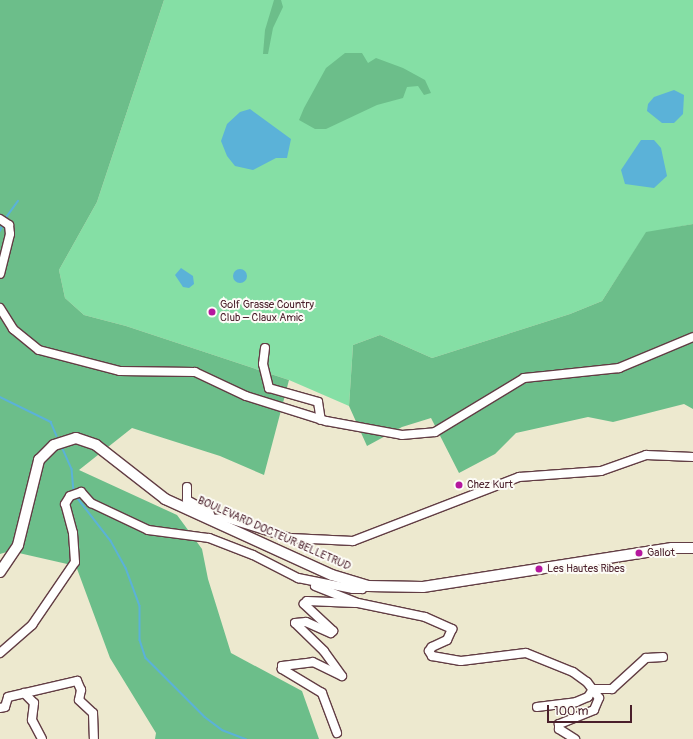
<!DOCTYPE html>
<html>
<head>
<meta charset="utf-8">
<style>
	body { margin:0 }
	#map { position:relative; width:693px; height:739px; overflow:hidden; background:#ede9cf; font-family:Pangolin,sans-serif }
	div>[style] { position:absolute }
	.green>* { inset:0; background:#85dfa5 }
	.forest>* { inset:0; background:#6cbe8a }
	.water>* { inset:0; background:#5bb2d8 }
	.round { border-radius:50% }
	.stream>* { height:1.5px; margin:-0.75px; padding:0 0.75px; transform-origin:0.75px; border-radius:0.75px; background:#5bb2d8 }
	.roads { filter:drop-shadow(1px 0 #623d44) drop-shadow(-1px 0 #623d44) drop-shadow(0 1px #623d44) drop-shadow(0 -1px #623d44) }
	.minor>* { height:8px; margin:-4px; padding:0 4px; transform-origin:4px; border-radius:4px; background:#fff }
	.major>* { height:10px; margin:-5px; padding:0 5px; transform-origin:5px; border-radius:5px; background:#fff }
	.dots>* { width:11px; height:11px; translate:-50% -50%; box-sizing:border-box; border:2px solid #fdfcf7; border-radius:50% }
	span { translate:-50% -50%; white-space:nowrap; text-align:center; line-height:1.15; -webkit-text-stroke:4px #fdfcf7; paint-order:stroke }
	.poi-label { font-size:11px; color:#4a1f2b }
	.left { translate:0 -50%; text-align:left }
	.street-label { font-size:11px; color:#4a1f2b }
	.scale { position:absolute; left:547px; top:705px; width:85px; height:18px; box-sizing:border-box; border:2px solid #4a1f2b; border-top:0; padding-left:5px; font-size:12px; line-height:14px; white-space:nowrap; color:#4a1f2b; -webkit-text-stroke:3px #fdfcf7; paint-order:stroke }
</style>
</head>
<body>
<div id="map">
	<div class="green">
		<div style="clip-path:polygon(164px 0,693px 0,693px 224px,646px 233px,602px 301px,570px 314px,432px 358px,380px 335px,353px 345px,349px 406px,289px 380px,126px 326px,84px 315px,65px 298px,59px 270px,97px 202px)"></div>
	</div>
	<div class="forest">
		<div style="clip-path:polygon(0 0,164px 0,97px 202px,59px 270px,65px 298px,84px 315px,126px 326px,289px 380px,264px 475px,220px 456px,132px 428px,79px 470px,177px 515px,202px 549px,208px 579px,231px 653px,302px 691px,319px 739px,155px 739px,156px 733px,110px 658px,76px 566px,10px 551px,0 554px)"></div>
		<div style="clip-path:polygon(274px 0,281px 0,283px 7px,273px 28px,268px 54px,263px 54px,265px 30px)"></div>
		<div style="clip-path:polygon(345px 53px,362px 53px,368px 63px,376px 58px,403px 68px,425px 80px,431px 93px,424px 95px,418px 86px,407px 87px,403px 98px,377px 105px,326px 129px,315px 129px,299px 120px,304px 108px,326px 68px)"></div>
		<div style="clip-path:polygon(693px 224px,693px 409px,684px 404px,613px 422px,588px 417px,516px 433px,495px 454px,459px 473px,431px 418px,402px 427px,367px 446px,349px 406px,353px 345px,380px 335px,432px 358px,570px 314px,602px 301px,646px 232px)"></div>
	</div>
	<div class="water">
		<div style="clip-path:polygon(674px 90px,684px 95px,683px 114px,674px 123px,662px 123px,647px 111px,648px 104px,654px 97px)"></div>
		<div style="clip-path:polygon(250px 109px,291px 139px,287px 158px,276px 158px,253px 170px,235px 166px,227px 156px,221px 141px,227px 124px,240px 112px)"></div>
		<div style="clip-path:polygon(641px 140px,654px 140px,661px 148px,667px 176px,654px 188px,625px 184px,621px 170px)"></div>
		<div style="clip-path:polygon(181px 268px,193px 276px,194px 284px,189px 288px,183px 287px,175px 275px)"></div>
		<div class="round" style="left:233px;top:269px;width:14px;height:14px"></div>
	</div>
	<div class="stream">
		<div style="left:5px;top:219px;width:22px;rotate:-54deg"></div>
		<div style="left:0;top:231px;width:8px;rotate:-67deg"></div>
		<div style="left:0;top:397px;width:57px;rotate:26.1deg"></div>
		<div style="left:51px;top:422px;width:15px;rotate:67deg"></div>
		<div style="left:63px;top:449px;width:22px;rotate:66deg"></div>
		<div style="left:72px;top:469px;width:22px;rotate:85deg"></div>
		<div style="left:76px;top:496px;width:57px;rotate:52.1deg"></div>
		<div style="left:111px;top:541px;width:31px;rotate:61deg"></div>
		<div style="left:126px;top:568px;width:40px;rotate:69.8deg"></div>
		<div style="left:140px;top:606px;width:34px;rotate:90deg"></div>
		<div style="left:140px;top:640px;width:19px;rotate:72deg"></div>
		<div style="left:146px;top:658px;width:83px;rotate:45deg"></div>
		<div style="left:205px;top:717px;width:21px;rotate:37deg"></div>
		<div style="left:222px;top:730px;width:26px;rotate:21deg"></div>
	</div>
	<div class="roads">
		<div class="minor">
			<div style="left:0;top:219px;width:11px;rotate:34deg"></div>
			<div style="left:9px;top:225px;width:9px;rotate:84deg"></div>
			<div style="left:10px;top:234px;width:41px;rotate:104deg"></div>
			<div style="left:0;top:308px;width:25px;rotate:58deg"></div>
			<div style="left:13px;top:329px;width:33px;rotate:39deg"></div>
			<div style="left:39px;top:350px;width:84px;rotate:14.5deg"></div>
			<div style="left:120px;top:371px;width:75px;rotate:0.8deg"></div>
			<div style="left:195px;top:372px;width:56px;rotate:25.2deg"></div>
			<div style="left:246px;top:396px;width:84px;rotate:17.4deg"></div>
			<div style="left:326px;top:421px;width:77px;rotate:10.4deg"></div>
			<div style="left:402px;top:435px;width:33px;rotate:-5deg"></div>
			<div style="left:435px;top:432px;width:104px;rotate:-31.2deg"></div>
			<div style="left:524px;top:378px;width:96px;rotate:-6deg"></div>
			<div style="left:619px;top:368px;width:80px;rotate:-22.7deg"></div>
			<div style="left:265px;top:348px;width:16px;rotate:97deg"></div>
			<div style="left:263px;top:364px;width:25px;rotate:76deg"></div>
			<div style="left:269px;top:388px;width:51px;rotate:15.9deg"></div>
			<div style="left:318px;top:402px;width:18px;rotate:81deg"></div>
			<div style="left:187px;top:487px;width:13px;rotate:90deg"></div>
			<div style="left:187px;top:500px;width:25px;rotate:29deg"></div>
			<div style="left:209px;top:512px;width:8px;rotate:67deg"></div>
			<div style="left:212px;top:519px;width:14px;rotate:-4deg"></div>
			<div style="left:226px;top:518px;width:67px;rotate:17.4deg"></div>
			<div style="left:290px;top:538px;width:63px;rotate:2.7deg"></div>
			<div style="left:353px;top:541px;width:178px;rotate:-21.1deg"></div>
			<div style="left:519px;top:477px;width:82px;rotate:-4.2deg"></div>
			<div style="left:601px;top:471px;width:48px;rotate:-19.6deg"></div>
			<div style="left:646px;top:455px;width:47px;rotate:2.4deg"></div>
			<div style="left:315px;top:586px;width:46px;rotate:21.6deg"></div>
			<div style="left:358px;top:603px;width:68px;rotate:11.8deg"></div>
			<div style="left:425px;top:617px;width:30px;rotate:24deg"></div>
			<div style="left:452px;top:629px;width:12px;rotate:114deg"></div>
			<div style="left:447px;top:640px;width:17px;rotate:155deg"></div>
			<div style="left:432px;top:647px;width:5px;rotate:127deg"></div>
			<div style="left:429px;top:651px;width:6px;rotate:59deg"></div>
			<div style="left:432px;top:656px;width:29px;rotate:10deg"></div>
			<div style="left:461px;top:661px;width:65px;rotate:-7deg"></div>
			<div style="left:526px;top:653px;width:51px;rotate:22deg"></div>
			<div style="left:573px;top:672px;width:17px;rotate:36deg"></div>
			<div style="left:587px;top:682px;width:20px;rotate:53deg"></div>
			<div style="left:599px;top:698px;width:13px;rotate:113deg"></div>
			<div style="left:594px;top:710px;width:38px;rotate:158deg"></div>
			<div style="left:559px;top:724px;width:5px;rotate:90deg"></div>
			<div style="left:559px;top:729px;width:19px;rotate:32deg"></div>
			<div style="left:0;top:653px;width:43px;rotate:-41.2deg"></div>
			<div style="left:32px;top:625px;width:76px;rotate:-55.7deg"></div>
			<div style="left:75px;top:562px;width:29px;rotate:-94deg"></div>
			<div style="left:73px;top:533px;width:30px;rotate:-105deg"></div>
			<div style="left:65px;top:504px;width:9px;rotate:-58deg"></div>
			<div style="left:70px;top:496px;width:12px;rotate:-20deg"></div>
			<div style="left:81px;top:492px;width:15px;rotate:48deg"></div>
			<div style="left:91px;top:503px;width:63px;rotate:25.3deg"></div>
			<div style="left:148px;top:530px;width:62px;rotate:7.5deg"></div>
			<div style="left:209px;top:538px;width:47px;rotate:21.1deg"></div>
			<div style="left:253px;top:555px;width:51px;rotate:27.1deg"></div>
			<div style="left:298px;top:578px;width:56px;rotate:11.3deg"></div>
			<div style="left:353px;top:589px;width:9px"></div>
			<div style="left:362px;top:589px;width:5px;rotate:-68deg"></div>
			<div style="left:24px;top:693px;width:14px;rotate:45deg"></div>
			<div style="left:34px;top:703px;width:17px;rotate:97deg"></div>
			<div style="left:32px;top:720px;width:21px;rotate:62deg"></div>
			<div style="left:537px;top:707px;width:39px;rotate:-7deg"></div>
			<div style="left:576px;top:702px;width:13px;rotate:-23deg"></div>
			<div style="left:588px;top:697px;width:9px;rotate:-58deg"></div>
			<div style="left:593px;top:689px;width:19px"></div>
			<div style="left:612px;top:689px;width:46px;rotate:-42.4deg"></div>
			<div style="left:646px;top:658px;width:17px;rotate:-3deg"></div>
			<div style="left:0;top:708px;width:5px;rotate:-11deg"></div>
			<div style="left:5px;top:707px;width:10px;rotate:-73deg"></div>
			<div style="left:8px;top:697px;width:71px;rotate:-13.1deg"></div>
			<div style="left:77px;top:681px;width:10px;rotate:66deg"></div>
			<div style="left:81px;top:690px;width:10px;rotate:101deg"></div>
			<div style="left:79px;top:700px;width:19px;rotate:43deg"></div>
			<div style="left:93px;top:713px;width:26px;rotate:88deg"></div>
			<div style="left:337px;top:733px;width:43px;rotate:-110.6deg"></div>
			<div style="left:322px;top:693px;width:47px;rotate:-149deg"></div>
			<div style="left:282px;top:669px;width:3px;rotate:-90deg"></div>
			<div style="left:282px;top:666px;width:31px;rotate:-7deg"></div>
			<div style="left:313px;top:662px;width:32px;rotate:26deg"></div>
			<div style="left:342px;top:676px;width:31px;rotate:-126deg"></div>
			<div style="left:324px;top:651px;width:40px;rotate:-136deg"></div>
			<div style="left:295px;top:623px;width:11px;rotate:-5deg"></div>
			<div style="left:306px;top:622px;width:27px;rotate:24deg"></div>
			<div style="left:331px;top:633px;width:3px;rotate:-45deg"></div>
			<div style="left:333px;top:631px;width:40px;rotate:-137deg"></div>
			<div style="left:304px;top:604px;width:4px;rotate:-45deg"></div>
			<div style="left:307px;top:601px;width:48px;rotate:2.4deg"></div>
		</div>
		<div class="major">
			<div style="left:0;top:572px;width:32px;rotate:-56deg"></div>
			<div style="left:18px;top:545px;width:88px;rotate:-76.1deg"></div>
			<div style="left:39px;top:460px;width:21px;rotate:-45deg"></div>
			<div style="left:54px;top:445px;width:23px;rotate:-18deg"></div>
			<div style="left:76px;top:438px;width:21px;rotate:19deg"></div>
			<div style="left:96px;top:445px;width:88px;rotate:38deg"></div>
			<div style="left:165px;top:499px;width:183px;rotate:24.5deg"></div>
			<div style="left:332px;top:575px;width:38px;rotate:17deg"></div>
			<div style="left:368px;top:586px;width:55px;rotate:1deg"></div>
			<div style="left:423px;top:587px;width:252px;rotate:-8.9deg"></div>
			<div style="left:672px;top:548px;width:21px"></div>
		</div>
	</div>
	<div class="dots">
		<div style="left:212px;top:312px;background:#b5179e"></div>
		<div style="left:459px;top:485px;background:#b5179e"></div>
		<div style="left:639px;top:553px;background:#b5179e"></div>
		<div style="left:539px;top:569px;background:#b5179e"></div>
	</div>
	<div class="poi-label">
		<span class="left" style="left:220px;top:312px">Golf Grasse Country<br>Club – Claux Amic</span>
		<span class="left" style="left:467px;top:485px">Chez Kurt</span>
		<span class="left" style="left:647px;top:553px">Gallot</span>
		<span class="left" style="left:547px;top:569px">Les Hautes Ribes</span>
	</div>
	<div class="street-label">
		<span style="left:274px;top:534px;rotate:24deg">BOULEVARD DOCTEUR BELLETRUD</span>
	</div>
	<div class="scale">100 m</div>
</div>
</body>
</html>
